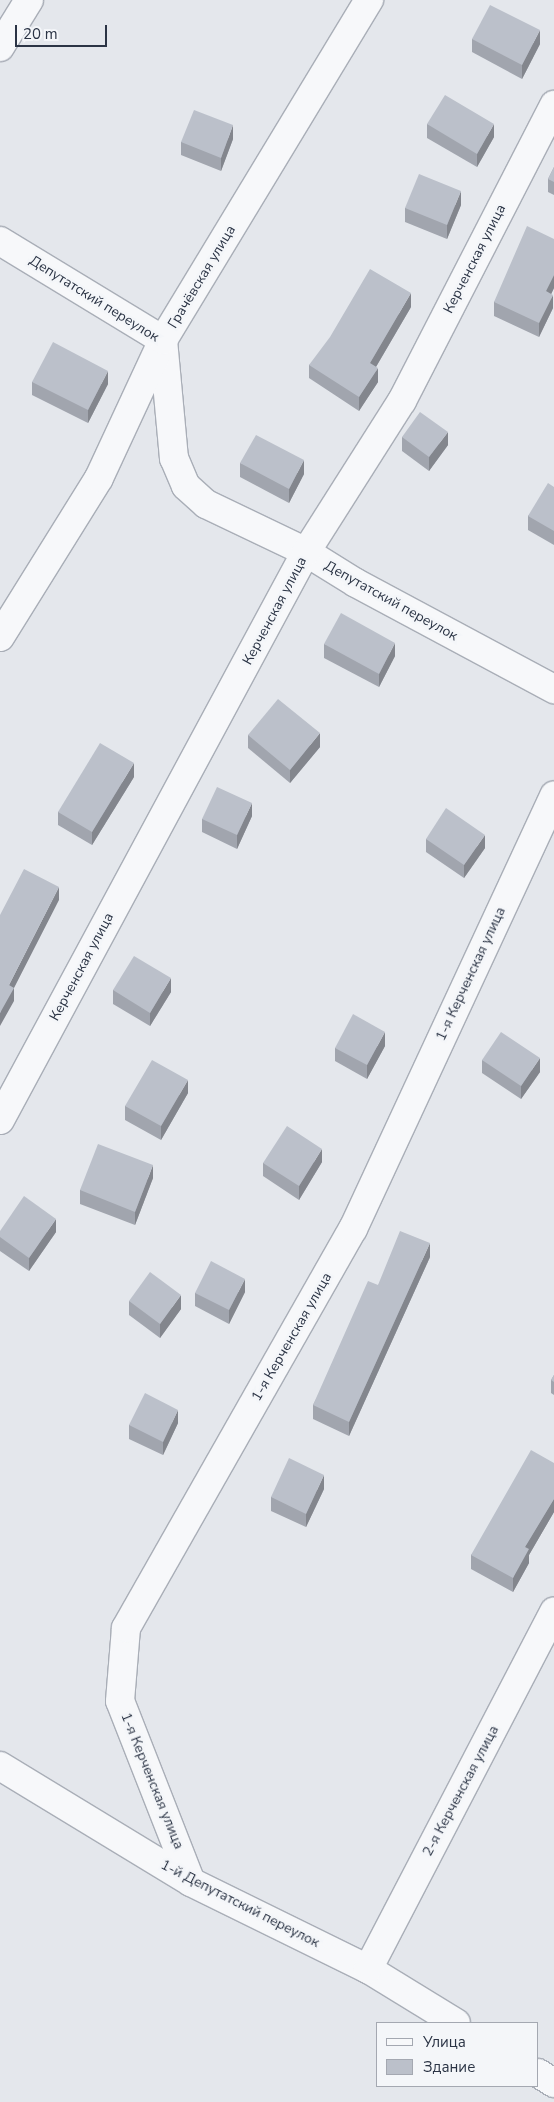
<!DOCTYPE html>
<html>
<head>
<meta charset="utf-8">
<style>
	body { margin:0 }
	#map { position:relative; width:554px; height:2102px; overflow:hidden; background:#e4e7ec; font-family:"Nunito Sans",sans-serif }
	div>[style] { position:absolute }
	.roads { filter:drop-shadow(1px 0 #a9aeb7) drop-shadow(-1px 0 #a9aeb7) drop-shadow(0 1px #a9aeb7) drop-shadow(0 -1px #a9aeb7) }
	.street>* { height:28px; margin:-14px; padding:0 14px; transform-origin:14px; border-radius:14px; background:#f7f8fa }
	.wall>* { inset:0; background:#a1a5ae }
	.shaded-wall>* { inset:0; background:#83868d }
	.building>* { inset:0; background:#bbc0ca }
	span { translate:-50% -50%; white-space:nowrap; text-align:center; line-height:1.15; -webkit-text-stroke:5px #f4f6f9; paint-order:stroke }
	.street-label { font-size:14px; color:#2b3445 }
	.legend { position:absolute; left:376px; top:2022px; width:162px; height:65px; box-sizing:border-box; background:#f4f6f9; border:1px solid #a4a8b1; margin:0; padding:6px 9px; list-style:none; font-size:15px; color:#2b3445 }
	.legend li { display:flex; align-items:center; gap:10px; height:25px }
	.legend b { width:25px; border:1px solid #a4a8b1 }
	.scale { position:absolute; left:15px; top:25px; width:92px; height:22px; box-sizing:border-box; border:2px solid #2b3445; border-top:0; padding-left:6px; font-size:15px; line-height:18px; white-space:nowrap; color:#2b3445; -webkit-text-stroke:4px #f4f6f9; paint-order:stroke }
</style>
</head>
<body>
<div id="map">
	<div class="roads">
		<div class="street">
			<div style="left:0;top:47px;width:55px;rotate:-58.3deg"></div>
			<div style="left:0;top:241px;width:191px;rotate:31.3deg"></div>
			<div style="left:163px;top:340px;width:119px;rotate:84.7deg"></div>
			<div style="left:174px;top:458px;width:30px;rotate:67deg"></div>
			<div style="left:186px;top:486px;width:27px;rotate:42deg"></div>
			<div style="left:206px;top:504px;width:111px;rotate:25.6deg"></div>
			<div style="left:306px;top:552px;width:59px;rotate:31.8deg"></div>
			<div style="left:356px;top:583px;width:225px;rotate:28.2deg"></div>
			<div style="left:0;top:637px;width:187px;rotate:-58.1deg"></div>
			<div style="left:99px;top:478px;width:152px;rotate:-65.1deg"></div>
			<div style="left:163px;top:340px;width:398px;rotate:-58.8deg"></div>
			<div style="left:0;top:1120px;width:645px;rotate:-61.69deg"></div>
			<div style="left:306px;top:552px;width:179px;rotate:-57.6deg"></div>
			<div style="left:402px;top:401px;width:333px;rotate:-62.8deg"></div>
			<div style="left:0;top:1766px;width:223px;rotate:31.3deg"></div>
			<div style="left:191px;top:1882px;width:197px;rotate:26.2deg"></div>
			<div style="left:368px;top:1969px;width:103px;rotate:31.5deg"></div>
			<div style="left:191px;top:1882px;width:194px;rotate:-111.4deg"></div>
			<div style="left:120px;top:1701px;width:73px;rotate:-85.3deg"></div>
			<div style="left:126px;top:1628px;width:459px;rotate:-60.4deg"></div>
			<div style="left:353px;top:1229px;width:478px;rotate:-65.1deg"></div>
			<div style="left:368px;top:1969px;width:403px;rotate:-62.5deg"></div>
			<div style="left:538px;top:2073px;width:19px;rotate:32deg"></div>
		</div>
	</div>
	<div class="wall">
		<div style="clip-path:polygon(472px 39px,540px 44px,522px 79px,472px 52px)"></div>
		<div style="clip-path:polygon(427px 124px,494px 137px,477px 167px,427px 138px)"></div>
		<div style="clip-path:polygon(233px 139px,221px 171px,181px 155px,181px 142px)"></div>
		<div style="clip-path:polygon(554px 167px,554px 195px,548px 192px,548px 179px)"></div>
		<div style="clip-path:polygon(461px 205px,447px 239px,405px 222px,405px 208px)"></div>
		<div style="clip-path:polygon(554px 239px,554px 288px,551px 294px,553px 308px,539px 337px,494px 316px,494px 302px)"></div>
		<div style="clip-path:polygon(411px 307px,376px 367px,378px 382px,359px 411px,309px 378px,309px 365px)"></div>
		<div style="clip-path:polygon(32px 382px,108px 384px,88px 423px,32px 395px)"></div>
		<div style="clip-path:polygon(402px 437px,448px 445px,429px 471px,402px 451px)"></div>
		<div style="clip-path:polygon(240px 463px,304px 474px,289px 503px,240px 477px)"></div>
		<div style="clip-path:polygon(554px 487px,554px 545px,528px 530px,528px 516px)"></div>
		<div style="clip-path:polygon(324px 644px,395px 656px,379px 687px,324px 658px)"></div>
		<div style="clip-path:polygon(248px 735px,320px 747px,290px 783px,248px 748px)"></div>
		<div style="clip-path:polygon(134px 777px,92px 845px,58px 825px,58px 812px)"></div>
		<div style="clip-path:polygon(252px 816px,237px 849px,202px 832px,202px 819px)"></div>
		<div style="clip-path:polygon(426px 839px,485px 848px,464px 878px,426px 852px)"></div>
		<div style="clip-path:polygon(113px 990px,171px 992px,150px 1026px,113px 1004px)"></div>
		<div style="clip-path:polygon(385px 1046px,367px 1079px,335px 1061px,335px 1048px)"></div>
		<div style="clip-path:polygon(482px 1060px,540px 1072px,521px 1099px,482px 1073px)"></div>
		<div style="clip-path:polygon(188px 1093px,161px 1140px,125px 1120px,125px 1106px)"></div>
		<div style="clip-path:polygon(322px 1162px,299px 1200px,263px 1176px,263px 1163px)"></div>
		<div style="clip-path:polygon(153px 1178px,135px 1225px,80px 1204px,80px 1190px)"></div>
		<div style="clip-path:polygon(0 1231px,56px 1232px,29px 1271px,0 1251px)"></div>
		<div style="clip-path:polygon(430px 1257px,349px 1436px,313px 1419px,313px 1405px,378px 1285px)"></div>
		<div style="clip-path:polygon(245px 1292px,229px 1324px,195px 1306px,195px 1293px)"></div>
		<div style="clip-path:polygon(129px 1301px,181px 1309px,160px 1338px,129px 1315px)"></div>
		<div style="clip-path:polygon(554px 1375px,554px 1395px,551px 1393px,551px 1380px)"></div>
		<div style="clip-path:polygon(178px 1423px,163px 1455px,129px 1439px,129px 1425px)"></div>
		<div style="clip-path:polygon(554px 1463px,554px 1512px,529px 1555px,529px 1563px,513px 1592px,471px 1569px,471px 1555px)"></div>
		<div style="clip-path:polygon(324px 1489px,306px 1527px,271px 1511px,271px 1497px)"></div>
	</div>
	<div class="shaded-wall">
		<div style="clip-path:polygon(540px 30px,540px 44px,522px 79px,522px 65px)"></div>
		<div style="clip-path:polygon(494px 124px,494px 137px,477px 167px,477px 154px)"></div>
		<div style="clip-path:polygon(233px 125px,233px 139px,221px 171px,221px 158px)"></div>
		<div style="clip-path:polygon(461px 191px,461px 205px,447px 239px,447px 225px)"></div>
		<div style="clip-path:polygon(554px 275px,554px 288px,546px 305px,546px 291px)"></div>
		<div style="clip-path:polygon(411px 293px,411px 307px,370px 377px,370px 363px)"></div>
		<div style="clip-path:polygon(553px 295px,553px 308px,539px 337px,539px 323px)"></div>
		<div style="clip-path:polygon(378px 368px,378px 382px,359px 411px,359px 397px)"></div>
		<div style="clip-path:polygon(108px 371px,108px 384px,88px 423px,88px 410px)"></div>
		<div style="clip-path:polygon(448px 432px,448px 445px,429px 471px,429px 457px)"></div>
		<div style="clip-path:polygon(304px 460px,304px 474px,289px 503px,289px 489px)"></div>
		<div style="clip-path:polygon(395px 643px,395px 656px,379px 687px,379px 674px)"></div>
		<div style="clip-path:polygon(320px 733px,320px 747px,290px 783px,290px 770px)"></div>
		<div style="clip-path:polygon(134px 763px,134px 777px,92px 845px,92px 832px)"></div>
		<div style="clip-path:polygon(252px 803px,252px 816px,237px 849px,237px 835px)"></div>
		<div style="clip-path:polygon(485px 835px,485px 848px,464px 878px,464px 865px)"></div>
		<div style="clip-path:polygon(59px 887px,59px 900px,14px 988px,14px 1001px,0 1026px,0 1013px,9px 985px)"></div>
		<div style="clip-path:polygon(171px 978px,171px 992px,150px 1026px,150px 1013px)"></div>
		<div style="clip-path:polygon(385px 1032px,385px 1046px,367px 1079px,367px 1065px)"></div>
		<div style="clip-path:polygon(540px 1058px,540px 1072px,521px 1099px,521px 1086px)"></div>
		<div style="clip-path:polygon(188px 1080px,188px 1093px,161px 1140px,161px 1126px)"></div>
		<div style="clip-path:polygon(322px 1149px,322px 1162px,299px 1200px,299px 1186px)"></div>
		<div style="clip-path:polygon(153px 1165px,153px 1178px,135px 1225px,135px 1212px)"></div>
		<div style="clip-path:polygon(56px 1219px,56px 1232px,29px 1271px,29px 1258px)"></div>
		<div style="clip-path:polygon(430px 1243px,430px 1257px,349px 1436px,349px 1422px)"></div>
		<div style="clip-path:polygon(245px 1279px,245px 1292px,229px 1324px,229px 1310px)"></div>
		<div style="clip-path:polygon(181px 1295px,181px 1309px,160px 1338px,160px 1324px)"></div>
		<div style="clip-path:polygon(178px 1410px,178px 1423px,163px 1455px,163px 1442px)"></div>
		<div style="clip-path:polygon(324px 1475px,324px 1489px,306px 1527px,306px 1514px)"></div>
		<div style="clip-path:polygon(554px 1499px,554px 1512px,529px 1555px,529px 1563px,513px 1592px,513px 1578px,525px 1547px)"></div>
	</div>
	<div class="building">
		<div style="clip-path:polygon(490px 5px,540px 30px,522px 65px,472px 39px)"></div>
		<div style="clip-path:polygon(445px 95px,494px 124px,477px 154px,427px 124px)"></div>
		<div style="clip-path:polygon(194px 110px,233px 125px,221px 158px,181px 142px)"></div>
		<div style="clip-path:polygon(554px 167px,554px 182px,548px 179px)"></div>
		<div style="clip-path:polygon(419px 174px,461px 191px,447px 225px,405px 208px)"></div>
		<div style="clip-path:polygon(527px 226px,554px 239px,554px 275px,546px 291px,553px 295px,539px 323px,494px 302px)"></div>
		<div style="clip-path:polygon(370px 269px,411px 293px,370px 363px,378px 368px,359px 397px,309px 365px,330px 337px)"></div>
		<div style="clip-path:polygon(53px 342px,108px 371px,88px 410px,32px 382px)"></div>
		<div style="clip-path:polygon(420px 412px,448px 432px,429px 457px,402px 437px)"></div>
		<div style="clip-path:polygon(256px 435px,304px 460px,289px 489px,240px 463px)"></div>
		<div style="clip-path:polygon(548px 483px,554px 487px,554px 531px,528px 516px)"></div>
		<div style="clip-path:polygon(341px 613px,395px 643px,379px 674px,324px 644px)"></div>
		<div style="clip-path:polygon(278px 699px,320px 733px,290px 770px,248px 735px)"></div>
		<div style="clip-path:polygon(100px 743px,134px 763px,92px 832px,58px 812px)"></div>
		<div style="clip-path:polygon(217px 787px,252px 803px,237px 835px,202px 819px)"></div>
		<div style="clip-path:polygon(446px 808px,485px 835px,464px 865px,426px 839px)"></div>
		<div style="clip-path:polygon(24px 869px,59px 887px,9px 985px,14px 988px,0 1013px,0 915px)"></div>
		<div style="clip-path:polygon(134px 956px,171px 978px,150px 1013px,113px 990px)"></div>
		<div style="clip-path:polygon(353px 1014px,385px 1032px,367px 1065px,335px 1048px)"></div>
		<div style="clip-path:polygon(501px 1032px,540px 1058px,521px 1086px,482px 1060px)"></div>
		<div style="clip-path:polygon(152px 1060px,188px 1080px,161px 1126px,125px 1106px)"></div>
		<div style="clip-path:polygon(287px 1126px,322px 1149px,299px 1186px,263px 1163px)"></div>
		<div style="clip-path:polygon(98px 1144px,153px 1165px,135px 1212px,80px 1190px)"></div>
		<div style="clip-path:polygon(24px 1196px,56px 1219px,29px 1258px,0 1237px,0 1231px)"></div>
		<div style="clip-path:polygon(400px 1231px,430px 1243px,349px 1422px,313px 1405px,368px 1281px,378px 1285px)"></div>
		<div style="clip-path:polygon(211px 1261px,245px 1279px,229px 1310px,195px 1293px)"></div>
		<div style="clip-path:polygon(150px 1272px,181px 1295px,160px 1324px,129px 1301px)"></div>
		<div style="clip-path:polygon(554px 1375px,554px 1382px,551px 1380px)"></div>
		<div style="clip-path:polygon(145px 1393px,178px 1410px,163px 1442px,129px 1425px)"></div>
		<div style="clip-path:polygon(531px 1450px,554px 1463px,554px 1499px,525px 1547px,529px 1549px,513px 1578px,471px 1555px)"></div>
		<div style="clip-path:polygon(289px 1458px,324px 1475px,306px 1514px,271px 1497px)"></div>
	</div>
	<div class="street-label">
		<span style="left:475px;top:259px;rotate:-63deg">Керченская улица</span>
		<span style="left:202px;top:277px;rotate:-59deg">Грачёвская улица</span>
		<span style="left:94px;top:299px;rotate:32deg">Депутатский переулок</span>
		<span style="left:391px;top:601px;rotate:29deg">Депутатский переулок</span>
		<span style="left:275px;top:611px;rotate:-62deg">Керченская улица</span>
		<span style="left:82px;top:967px;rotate:-62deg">Керченская улица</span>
		<span style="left:471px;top:974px;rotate:-65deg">1-я Керченская улица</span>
		<span style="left:292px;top:1337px;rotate:-60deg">1-я Керченская улица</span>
		<span style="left:152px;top:1781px;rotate:68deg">1-я Керченская улица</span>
		<span style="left:461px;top:1791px;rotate:-62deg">2-я Керченская улица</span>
		<span style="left:240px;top:1904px;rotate:27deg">1-й Депутатский переулок</span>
	</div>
	<ul class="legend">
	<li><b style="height:6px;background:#f7f8fa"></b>Улица</li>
	<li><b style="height:14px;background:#bbc0ca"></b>Здание</li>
	</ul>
	<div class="scale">20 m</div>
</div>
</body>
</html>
